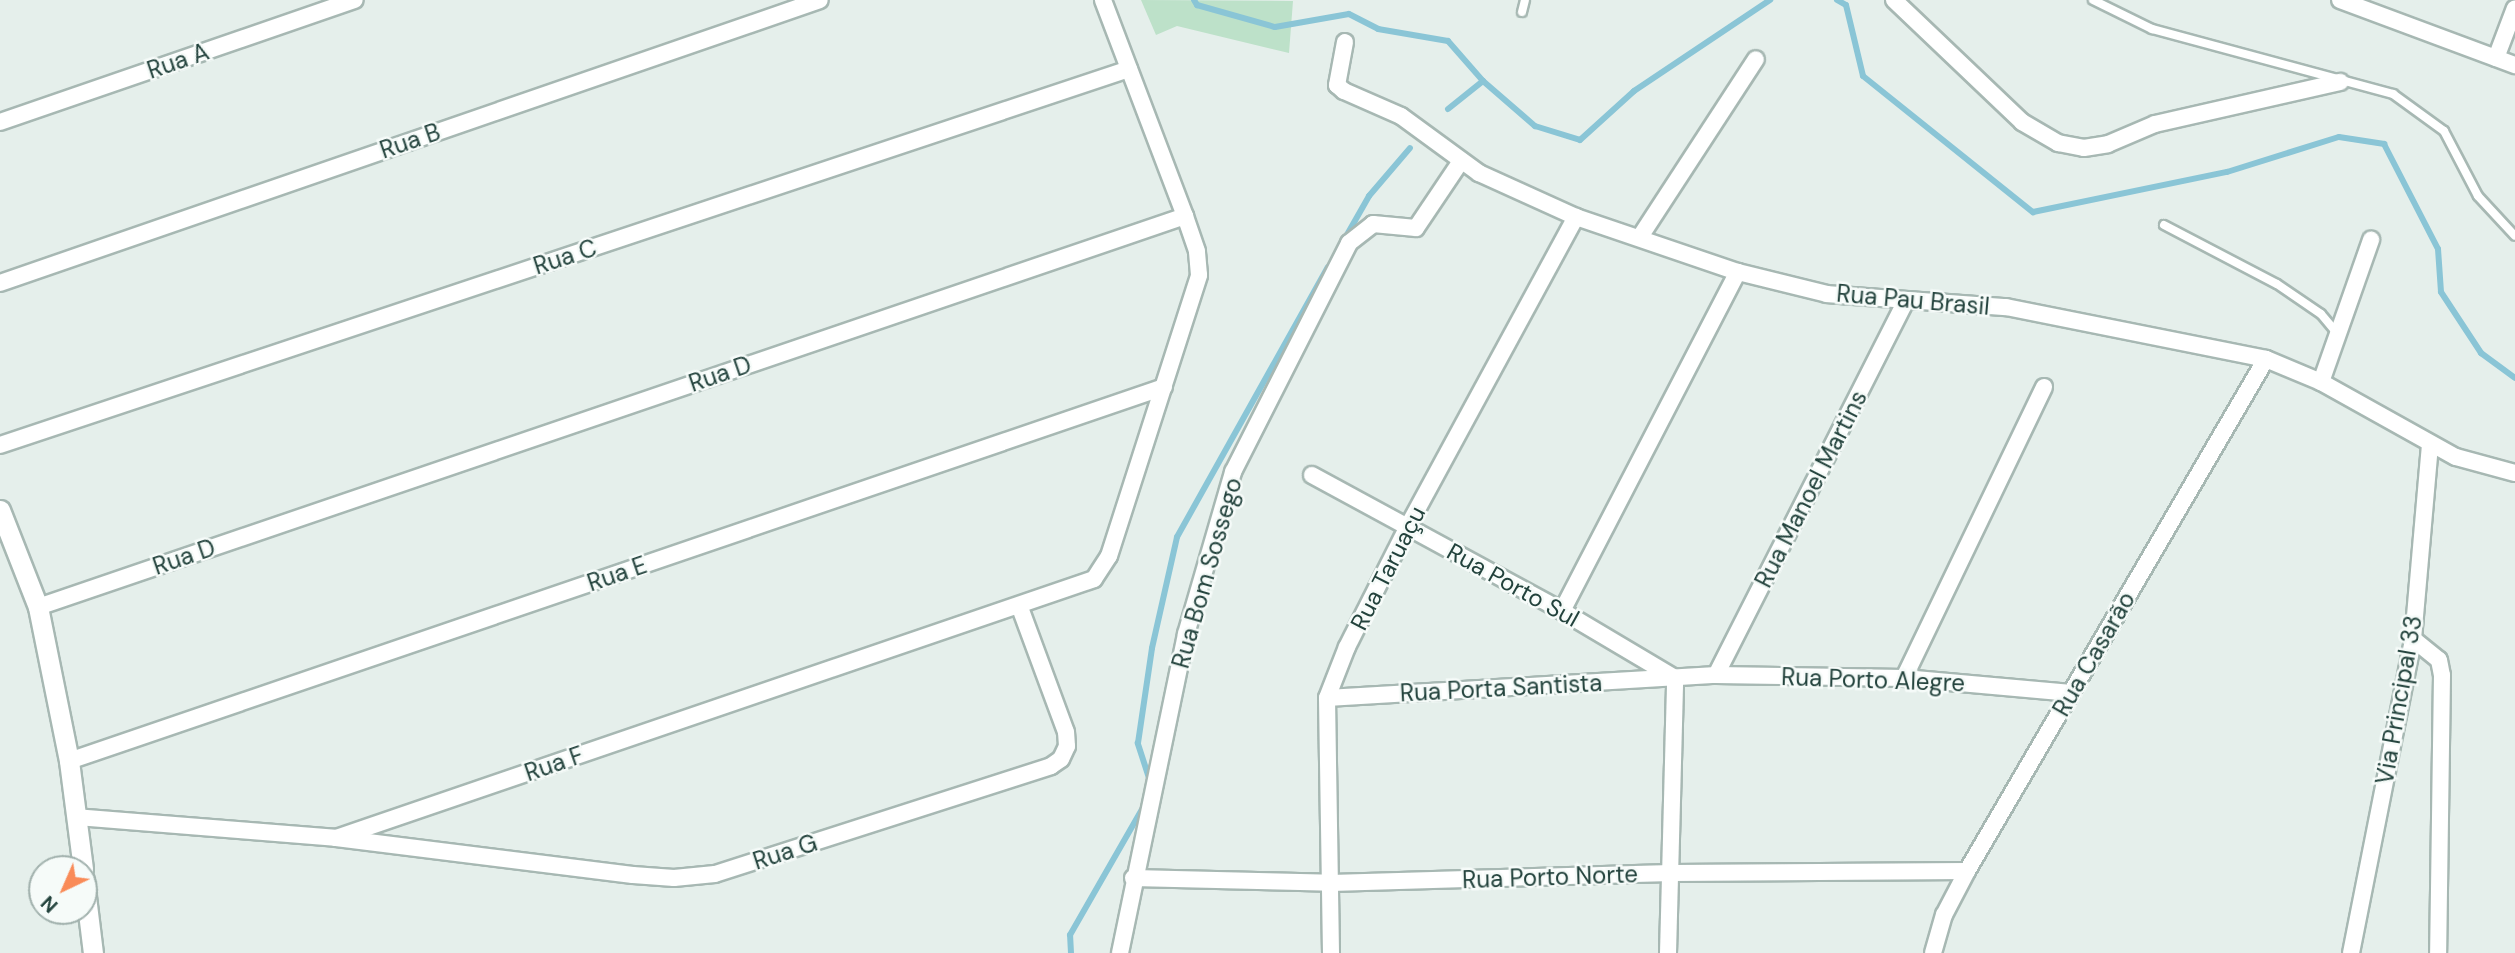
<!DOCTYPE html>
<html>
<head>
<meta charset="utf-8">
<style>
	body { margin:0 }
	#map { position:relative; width:2515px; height:953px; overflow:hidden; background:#e5efeb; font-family:"DM Sans",sans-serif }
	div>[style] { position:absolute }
	.green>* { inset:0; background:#bde1c9 }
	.stream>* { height:6px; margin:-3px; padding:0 3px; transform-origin:3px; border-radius:3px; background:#8ac5d6 }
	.roads { filter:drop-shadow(2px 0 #a7b8b3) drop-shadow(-2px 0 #a7b8b3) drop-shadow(0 2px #a7b8b3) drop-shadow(0 -2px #a7b8b3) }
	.service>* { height:8px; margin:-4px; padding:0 4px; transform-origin:4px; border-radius:4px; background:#fff }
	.minor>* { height:16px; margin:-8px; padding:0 8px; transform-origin:8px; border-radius:8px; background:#fff }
	.tertiary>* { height:19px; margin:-9.5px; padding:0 9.5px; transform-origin:9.5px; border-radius:9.5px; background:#fff }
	span { translate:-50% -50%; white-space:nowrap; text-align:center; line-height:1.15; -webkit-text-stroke:5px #f6fbf9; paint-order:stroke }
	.street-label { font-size:24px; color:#22423c }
	.north { position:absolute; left:28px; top:855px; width:70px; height:70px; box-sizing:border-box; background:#f6fbf9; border:2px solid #a1b1ad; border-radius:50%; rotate:224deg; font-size:19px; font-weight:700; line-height:28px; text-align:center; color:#22423c }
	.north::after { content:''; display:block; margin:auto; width:24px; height:32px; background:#f98b58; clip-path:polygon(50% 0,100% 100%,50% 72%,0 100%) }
</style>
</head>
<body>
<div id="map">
	<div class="green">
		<div style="clip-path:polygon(1141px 0,1293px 1px,1289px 53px,1177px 26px,1156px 35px)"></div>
	</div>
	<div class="stream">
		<div style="left:1194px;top:0;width:6px;rotate:59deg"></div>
		<div style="left:1197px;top:5px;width:81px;rotate:15.8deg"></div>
		<div style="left:1275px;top:27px;width:75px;rotate:-10deg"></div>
		<div style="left:1349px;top:14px;width:33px;rotate:27deg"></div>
		<div style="left:1378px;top:29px;width:71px;rotate:9.7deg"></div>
		<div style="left:1448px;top:41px;width:53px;rotate:48.8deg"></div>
		<div style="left:1483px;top:81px;width:69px;rotate:40.9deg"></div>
		<div style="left:1535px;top:126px;width:47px;rotate:17.3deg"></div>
		<div style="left:1580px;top:140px;width:73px;rotate:-42.2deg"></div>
		<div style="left:1634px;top:91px;width:164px;rotate:-33.8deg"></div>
		<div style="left:1837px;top:0;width:10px;rotate:29deg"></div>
		<div style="left:1846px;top:5px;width:73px;rotate:76.5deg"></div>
		<div style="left:1863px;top:76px;width:218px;rotate:38.7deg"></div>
		<div style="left:2033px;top:212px;width:198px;rotate:-11.7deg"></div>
		<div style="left:2227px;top:172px;width:117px;rotate:-17.4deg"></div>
		<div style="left:2339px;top:137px;width:46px;rotate:8.8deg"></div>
		<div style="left:2384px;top:144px;width:118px;rotate:62.8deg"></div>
		<div style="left:2438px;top:249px;width:43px;rotate:86deg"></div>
		<div style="left:2441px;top:292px;width:73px;rotate:56.7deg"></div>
		<div style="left:2481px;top:353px;width:42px;rotate:36.3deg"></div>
		<div style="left:1448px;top:109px;width:45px;rotate:-38.7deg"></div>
		<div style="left:1344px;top:240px;width:51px;rotate:-60.4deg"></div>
		<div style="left:1369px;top:196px;width:63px;rotate:-49.5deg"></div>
		<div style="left:1150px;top:781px;width:40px;rotate:-108deg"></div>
		<div style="left:1138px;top:743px;width:96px;rotate:-81.6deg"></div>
		<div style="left:1152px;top:648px;width:114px;rotate:-77.3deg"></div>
		<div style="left:1177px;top:537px;width:309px;rotate:-60.8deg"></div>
		<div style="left:1071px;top:953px;width:18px;rotate:-93deg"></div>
		<div style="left:1070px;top:935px;width:151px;rotate:-60.2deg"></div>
	</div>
	<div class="roads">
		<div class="service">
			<div style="left:2093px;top:0;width:66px;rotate:26.2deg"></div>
			<div style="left:2152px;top:29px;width:250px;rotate:15.1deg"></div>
			<div style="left:2393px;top:94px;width:63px;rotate:36deg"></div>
			<div style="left:2444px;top:131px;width:73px;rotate:62.4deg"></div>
			<div style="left:2478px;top:196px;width:54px;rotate:47.2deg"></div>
			<div style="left:1522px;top:12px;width:12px;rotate:-76deg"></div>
			<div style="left:2164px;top:225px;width:127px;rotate:27.6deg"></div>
			<div style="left:2277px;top:284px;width:53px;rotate:34.3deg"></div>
			<div style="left:2321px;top:314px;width:25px;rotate:50deg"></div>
		</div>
		<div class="minor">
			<div style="left:1894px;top:0;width:177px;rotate:43.6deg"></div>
			<div style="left:2022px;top:122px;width:42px;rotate:30.3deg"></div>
			<div style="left:2058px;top:143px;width:26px;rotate:11deg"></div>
			<div style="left:2084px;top:148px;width:24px;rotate:-9deg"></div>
			<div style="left:2108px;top:144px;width:51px;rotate:-23.1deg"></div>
			<div style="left:2155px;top:124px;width:190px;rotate:-12.8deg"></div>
			<div style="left:2340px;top:0;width:187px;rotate:20.4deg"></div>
			<div style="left:1345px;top:42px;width:44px;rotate:100.5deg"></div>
			<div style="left:1337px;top:85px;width:9px;rotate:41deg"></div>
			<div style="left:1344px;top:91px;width:62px;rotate:23.7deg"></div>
			<div style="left:1401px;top:116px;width:97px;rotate:36.2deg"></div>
			<div style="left:1479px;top:173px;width:107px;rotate:24.4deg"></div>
			<div style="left:1576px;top:217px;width:171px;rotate:18.8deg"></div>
			<div style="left:1738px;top:272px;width:92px;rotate:13.9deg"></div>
			<div style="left:1827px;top:294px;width:179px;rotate:4.2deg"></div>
			<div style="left:2006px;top:307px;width:265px;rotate:11.3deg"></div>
			<div style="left:2266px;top:359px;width:60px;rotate:22.7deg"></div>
			<div style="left:2321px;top:382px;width:154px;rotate:29.1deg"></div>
			<div style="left:2456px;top:457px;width:61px;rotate:15.2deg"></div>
			<div style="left:2496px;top:58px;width:53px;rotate:-69.2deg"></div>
			<div style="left:0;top:122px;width:375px;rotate:-19deg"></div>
			<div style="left:1640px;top:237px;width:212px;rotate:-56.9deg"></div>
			<div style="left:0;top:283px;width:867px;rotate:-19.04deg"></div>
			<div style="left:2321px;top:382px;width:151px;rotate:-70.6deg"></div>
			<div style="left:0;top:445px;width:1190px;rotate:-18.42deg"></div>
			<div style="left:1312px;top:475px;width:285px;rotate:28.5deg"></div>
			<div style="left:1562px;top:611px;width:131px;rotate:30.7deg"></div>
			<div style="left:38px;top:607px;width:1212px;rotate:-18.82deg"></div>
			<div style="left:1185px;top:216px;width:231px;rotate:-110.8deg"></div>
			<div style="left:1562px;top:611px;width:382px;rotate:-62.6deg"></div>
			<div style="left:2413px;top:639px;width:33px;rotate:39deg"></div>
			<div style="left:2439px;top:660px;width:15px;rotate:79deg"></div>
			<div style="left:2442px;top:675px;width:278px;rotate:90.8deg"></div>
			<div style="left:1716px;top:675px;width:417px;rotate:-63.1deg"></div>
			<div style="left:1904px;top:678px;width:323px;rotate:-64.3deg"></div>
			<div style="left:1327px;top:698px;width:390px;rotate:-3.4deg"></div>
			<div style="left:1716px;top:675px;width:188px;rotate:0.9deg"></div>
			<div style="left:1904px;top:678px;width:168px;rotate:5.1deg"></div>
			<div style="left:69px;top:761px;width:1157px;rotate:-18.86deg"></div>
			<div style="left:76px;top:817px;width:261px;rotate:4.6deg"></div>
			<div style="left:336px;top:838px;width:299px;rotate:7.1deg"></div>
			<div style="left:633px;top:875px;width:41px;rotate:4.2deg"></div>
			<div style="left:674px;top:878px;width:41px;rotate:-5.6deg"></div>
			<div style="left:715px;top:874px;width:353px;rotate:-17.8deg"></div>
			<div style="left:1051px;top:766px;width:12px;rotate:-35deg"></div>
			<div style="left:1061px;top:759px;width:14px;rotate:-65deg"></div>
			<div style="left:1067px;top:746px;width:14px;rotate:-94deg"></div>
			<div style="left:1066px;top:732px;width:135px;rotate:-110.3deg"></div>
			<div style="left:336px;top:838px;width:801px;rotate:-18.86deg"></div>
			<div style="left:1094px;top:579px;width:27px;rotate:-57deg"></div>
			<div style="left:1109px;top:556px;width:295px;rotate:-72.2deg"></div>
			<div style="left:1199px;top:275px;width:24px;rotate:-95deg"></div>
			<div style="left:1197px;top:251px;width:37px;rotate:-109deg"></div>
			<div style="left:1133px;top:878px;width:198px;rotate:1.4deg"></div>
			<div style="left:1331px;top:883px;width:341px;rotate:-1.7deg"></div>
			<div style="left:1672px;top:873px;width:295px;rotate:-0.4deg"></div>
			<div style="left:1120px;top:953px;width:326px;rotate:-78.3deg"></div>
			<div style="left:1186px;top:634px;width:169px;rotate:-73.8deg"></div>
			<div style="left:1233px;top:472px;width:257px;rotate:-63.1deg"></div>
			<div style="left:1349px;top:243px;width:31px;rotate:-38deg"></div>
			<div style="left:1373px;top:224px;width:43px;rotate:5.3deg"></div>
			<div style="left:1416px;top:228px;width:81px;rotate:-56.1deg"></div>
			<div style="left:1331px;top:953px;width:255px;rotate:-90.9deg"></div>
			<div style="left:1327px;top:698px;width:55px;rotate:-68.6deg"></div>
			<div style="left:1347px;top:647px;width:133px;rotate:-63.2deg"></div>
			<div style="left:1407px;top:528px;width:354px;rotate:-61.5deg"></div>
			<div style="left:1668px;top:953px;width:275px;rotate:-88.5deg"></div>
			<div style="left:1933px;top:953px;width:40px;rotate:-74deg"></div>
			<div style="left:1944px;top:915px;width:50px;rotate:-62.4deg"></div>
			<div style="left:1967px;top:871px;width:593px;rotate:-59.72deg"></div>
			<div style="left:2351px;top:953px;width:320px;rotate:-78.8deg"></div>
			<div style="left:2413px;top:639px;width:196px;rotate:-85deg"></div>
		</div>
		<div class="tertiary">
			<div style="left:0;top:510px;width:104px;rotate:68.6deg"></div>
			<div style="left:38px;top:607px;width:157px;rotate:78.6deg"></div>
			<div style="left:69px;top:761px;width:109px;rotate:82.6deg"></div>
			<div style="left:84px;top:880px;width:74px;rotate:83deg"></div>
		</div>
	</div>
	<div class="street-label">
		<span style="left:178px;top:61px;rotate:-19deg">Rua A</span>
		<span style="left:410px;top:141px;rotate:-19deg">Rua B</span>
		<span style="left:565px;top:257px;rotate:-18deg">Rua C</span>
		<span style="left:1913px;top:300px;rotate:5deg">Rua Pau Brasil</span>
		<span style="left:720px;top:374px;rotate:-19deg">Rua D</span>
		<span style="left:1811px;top:489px;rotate:-63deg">Rua Manoel Martins</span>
		<span style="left:184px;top:557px;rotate:-19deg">Rua D</span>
		<span style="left:1388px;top:568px;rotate:-63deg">Rua Taruaçu</span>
		<span style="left:1207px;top:573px;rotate:-74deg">Rua Bom Sossego</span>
		<span style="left:617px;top:574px;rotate:-19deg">Rua E</span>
		<span style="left:1513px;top:585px;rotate:29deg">Rua Porto Sul</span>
		<span style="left:2094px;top:654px;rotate:-60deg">Rua Casarão</span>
		<span style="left:1873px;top:680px;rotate:2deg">Rua Porto Alegre</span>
		<span style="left:1501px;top:688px;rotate:-3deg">Rua Porta Santista</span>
		<span style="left:2399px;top:700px;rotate:-80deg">Via Principal 33</span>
		<span style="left:554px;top:764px;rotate:-19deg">Rua F</span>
		<span style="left:785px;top:852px;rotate:-18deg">Rua G</span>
		<span style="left:1550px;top:877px;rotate:-2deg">Rua Porto Norte</span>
	</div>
	<div class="north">N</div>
</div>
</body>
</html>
